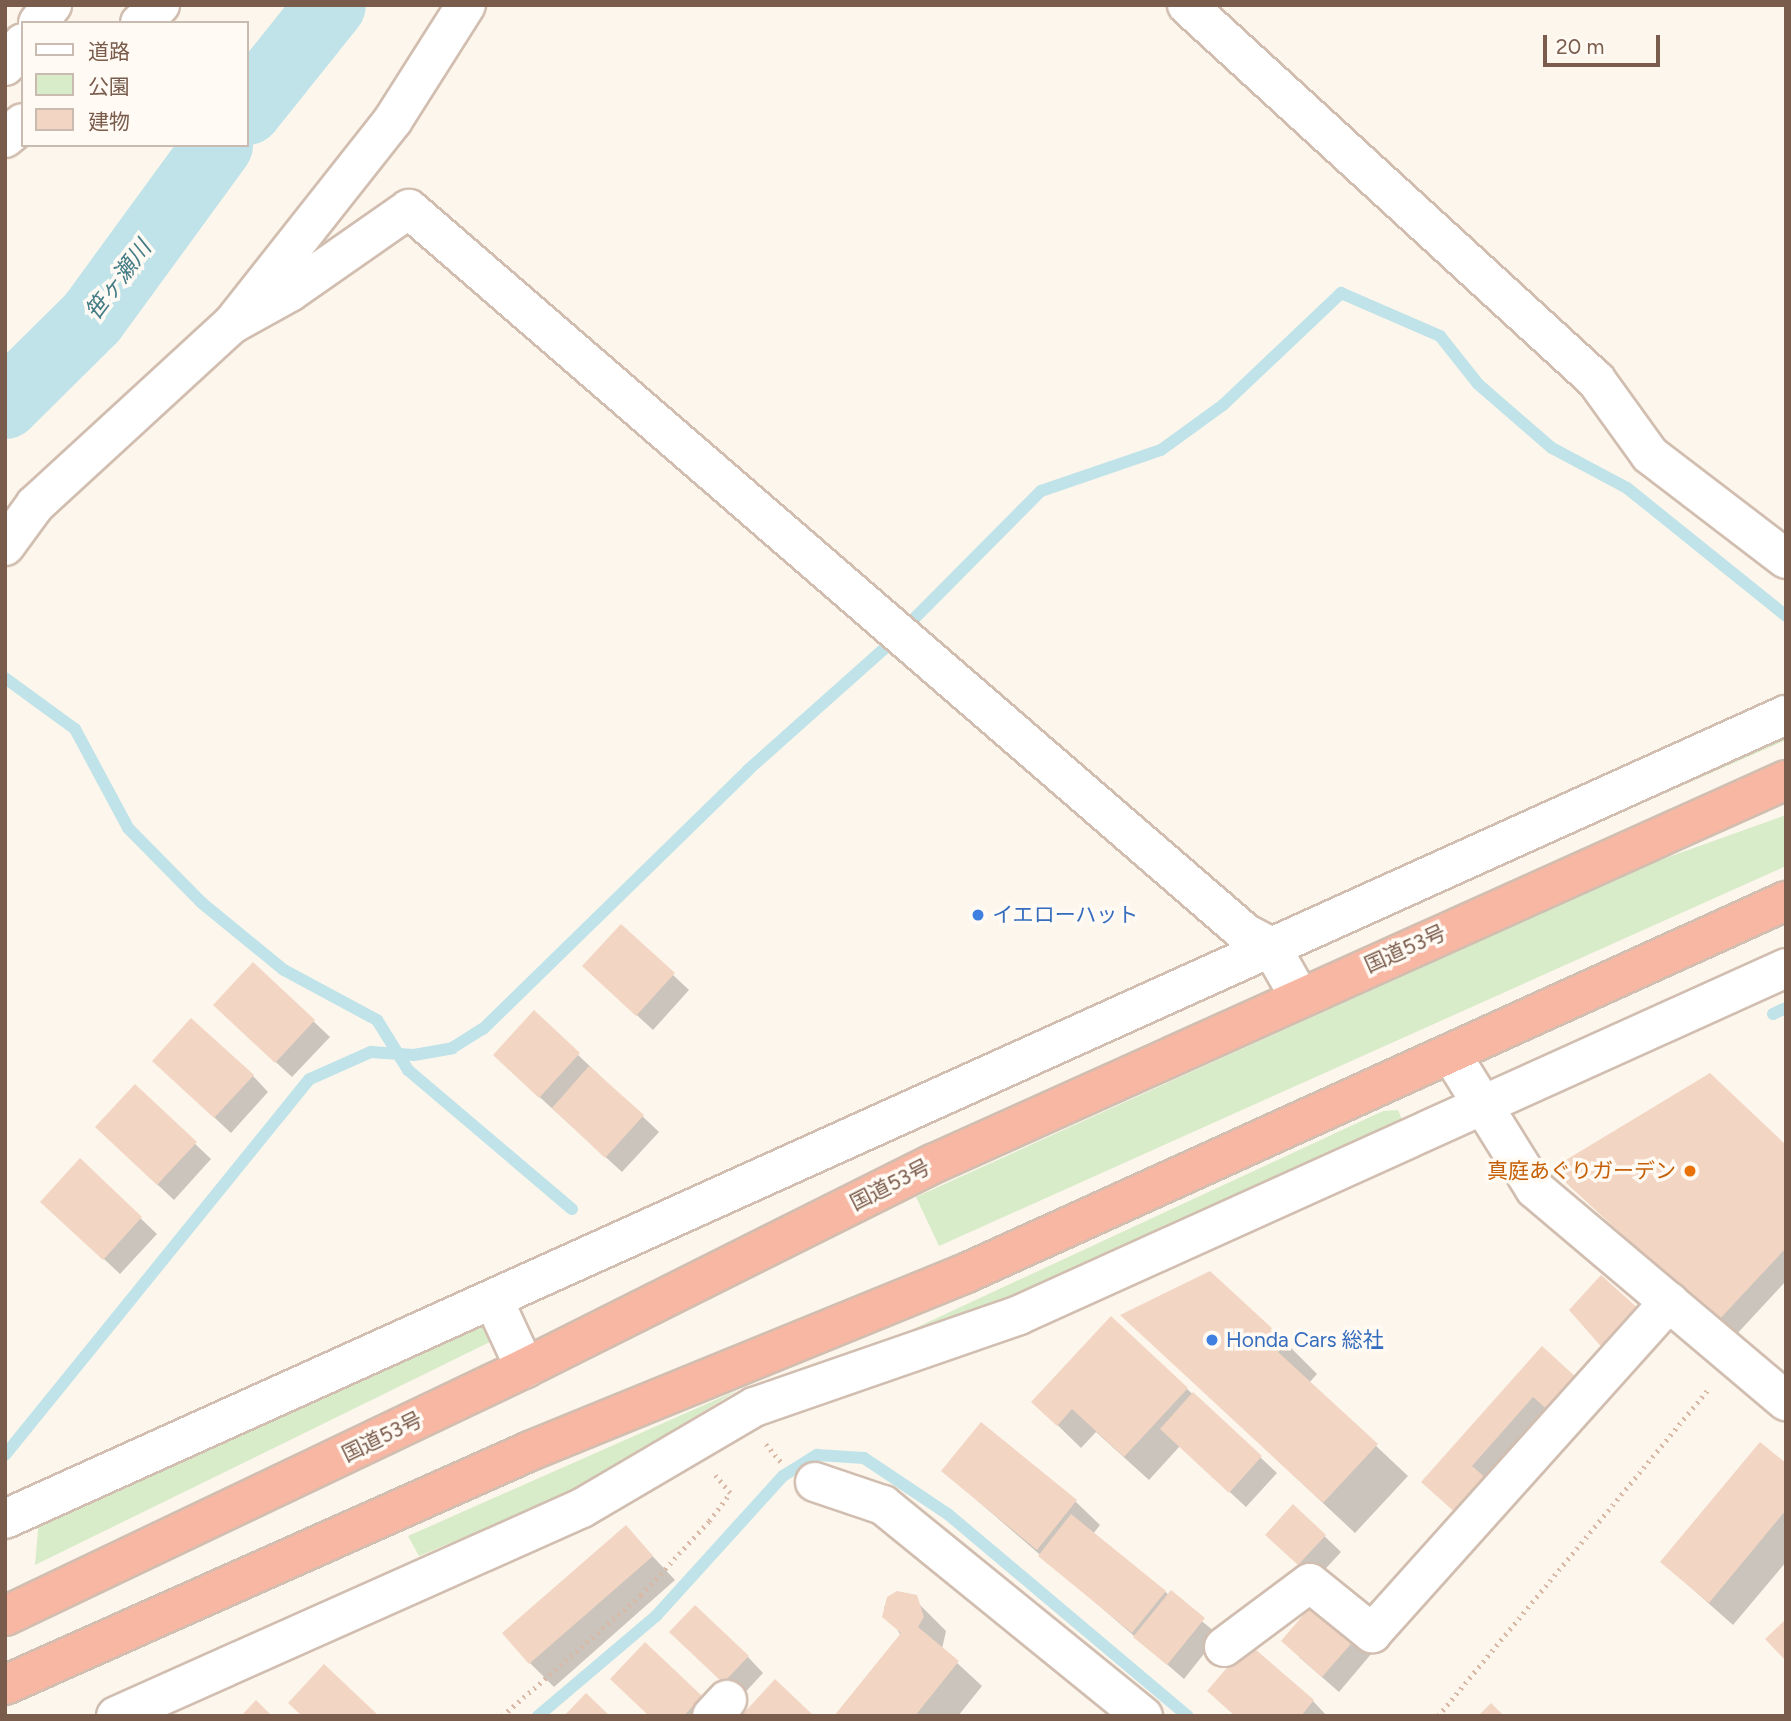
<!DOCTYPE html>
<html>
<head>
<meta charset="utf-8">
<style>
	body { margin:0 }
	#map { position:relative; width:1791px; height:1721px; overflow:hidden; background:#fdf6ec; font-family:Figtree,"Noto Sans JP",sans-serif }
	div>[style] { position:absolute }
	.green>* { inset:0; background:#d8ecc9 }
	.shadow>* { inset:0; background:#0003 }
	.stream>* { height:12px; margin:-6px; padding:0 6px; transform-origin:6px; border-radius:6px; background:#bfe3e8 }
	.river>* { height:70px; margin:-35px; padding:0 35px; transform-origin:35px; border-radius:35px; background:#bfe3e8 }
	.building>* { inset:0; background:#f3d5c3 }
	.path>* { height:4.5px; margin-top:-2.25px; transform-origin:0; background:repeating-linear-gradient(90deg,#d9b8a5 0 2px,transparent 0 7px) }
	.roads { filter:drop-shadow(2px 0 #d1beb0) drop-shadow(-2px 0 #d1beb0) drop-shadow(0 2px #d1beb0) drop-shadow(0 -2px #d1beb0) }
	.street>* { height:38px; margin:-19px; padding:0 19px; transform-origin:19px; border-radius:19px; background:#fff }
	.secondary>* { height:38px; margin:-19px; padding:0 19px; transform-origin:19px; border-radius:19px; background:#fff }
	.highway>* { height:38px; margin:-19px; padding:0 19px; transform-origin:19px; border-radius:19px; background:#f7b7a3 }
	.dots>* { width:19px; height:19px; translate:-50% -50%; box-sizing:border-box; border:4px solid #fffaf3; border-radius:50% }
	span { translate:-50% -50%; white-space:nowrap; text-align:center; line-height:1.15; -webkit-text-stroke:7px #fffaf3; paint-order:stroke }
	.shop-label { font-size:21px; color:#366cbe }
	.left { translate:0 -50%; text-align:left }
	.street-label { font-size:21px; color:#7a5c4d }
	.food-label { font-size:21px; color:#c56008 }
	.right { translate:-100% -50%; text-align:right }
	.water-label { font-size:23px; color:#437c86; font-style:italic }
	.frame { position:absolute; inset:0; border:7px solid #7a5c4d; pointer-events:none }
	.legend { position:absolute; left:21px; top:21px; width:228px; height:126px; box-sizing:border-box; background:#fffaf3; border:2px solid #cabbb1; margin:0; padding:9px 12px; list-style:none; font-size:21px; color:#7a5c4d }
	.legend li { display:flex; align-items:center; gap:14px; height:35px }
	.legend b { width:35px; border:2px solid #cabbb1 }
	.scale { position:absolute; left:1543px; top:35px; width:117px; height:32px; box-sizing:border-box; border:4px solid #7a5c4d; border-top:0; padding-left:9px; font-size:21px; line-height:24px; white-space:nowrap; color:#7a5c4d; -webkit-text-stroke:5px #fffaf3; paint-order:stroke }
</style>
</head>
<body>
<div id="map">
	<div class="green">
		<div style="clip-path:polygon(1786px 725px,1786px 740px,1302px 953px)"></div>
		<div style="clip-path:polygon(1786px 815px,1786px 866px,939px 1246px,916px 1197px,1649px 864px)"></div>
		<div style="clip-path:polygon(1398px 1110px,1403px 1122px,918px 1342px,911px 1330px,1383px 1111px)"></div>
		<div style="clip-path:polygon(482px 1320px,498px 1338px,35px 1565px,39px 1519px)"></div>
		<div style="clip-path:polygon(738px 1390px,573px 1492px,419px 1556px,408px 1536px)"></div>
	</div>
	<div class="shadow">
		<div style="clip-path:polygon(621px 926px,689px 990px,653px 1030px,601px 982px)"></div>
		<div style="clip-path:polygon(253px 964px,330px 1037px,292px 1077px,231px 1021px)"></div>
		<div style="clip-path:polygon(534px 1013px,659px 1132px,622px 1172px,511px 1071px)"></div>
		<div style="clip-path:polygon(170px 1076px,253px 1076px,268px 1092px,231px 1133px)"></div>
		<div style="clip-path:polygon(135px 1087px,211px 1159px,174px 1200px,113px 1143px)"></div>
		<div style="clip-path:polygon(1786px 1148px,1786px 1281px,1734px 1337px,1569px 1185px)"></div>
		<div style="clip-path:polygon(80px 1161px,157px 1234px,120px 1274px,59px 1217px)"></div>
		<div style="clip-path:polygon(1123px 1316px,1286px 1343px,1317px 1374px,1309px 1383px,1408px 1476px,1355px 1533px)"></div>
		<div style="clip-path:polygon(1111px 1318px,1277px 1473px,1246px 1507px,1180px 1446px,1149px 1480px,1096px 1432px,1081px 1448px,1034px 1402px)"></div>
		<div style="clip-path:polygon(1542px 1349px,1574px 1434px,1483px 1538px,1423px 1482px)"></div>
		<div style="clip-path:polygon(981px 1424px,1076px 1502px,1100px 1525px,1093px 1534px,1219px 1635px,1184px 1679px,943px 1471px)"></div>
		<div style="clip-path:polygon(1786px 1465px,1786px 1562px,1733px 1625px,1662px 1562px)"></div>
		<div style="clip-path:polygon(1293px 1506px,1341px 1552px,1315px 1580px,1283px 1550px)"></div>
		<div style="clip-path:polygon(625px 1527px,675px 1580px,554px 1687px,530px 1663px)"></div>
		<div style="clip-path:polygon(898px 1593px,908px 1593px,946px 1631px,942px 1649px,982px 1686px,958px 1716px,837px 1716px,901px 1636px,884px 1607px)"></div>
		<div style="clip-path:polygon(1357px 1637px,1372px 1653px,1339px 1692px,1299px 1657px)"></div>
		<div style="clip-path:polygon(645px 1645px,717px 1713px,715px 1716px,650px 1716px)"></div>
		<div style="clip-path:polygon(1249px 1646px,1313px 1701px,1327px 1716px,1235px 1716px)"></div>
		<div style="clip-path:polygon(687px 1648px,748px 1657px,763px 1673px,740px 1698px)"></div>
	</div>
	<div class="stream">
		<div style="left:5px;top:678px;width:87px;rotate:36.1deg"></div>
		<div style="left:75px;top:729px;width:112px;rotate:61.8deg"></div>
		<div style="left:128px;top:828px;width:105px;rotate:45.4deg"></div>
		<div style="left:202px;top:903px;width:106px;rotate:39.3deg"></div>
		<div style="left:284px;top:970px;width:106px;rotate:28.3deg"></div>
		<div style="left:377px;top:1020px;width:59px;rotate:58.2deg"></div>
		<div style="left:408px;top:1070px;width:215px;rotate:40.3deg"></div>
		<div style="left:1773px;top:1014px;width:14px;rotate:-25deg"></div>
		<div style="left:5px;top:1455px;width:484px;rotate:-51deg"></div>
		<div style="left:310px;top:1079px;width:67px;rotate:-23.9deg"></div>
		<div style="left:371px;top:1052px;width:43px;rotate:4deg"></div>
		<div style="left:414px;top:1055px;width:39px;rotate:-10deg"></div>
		<div style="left:452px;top:1048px;width:36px;rotate:-32deg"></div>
		<div style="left:483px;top:1029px;width:371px;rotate:-44.3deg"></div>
		<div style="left:748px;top:770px;width:185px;rotate:-41.7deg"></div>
		<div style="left:886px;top:647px;width:220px;rotate:-45.2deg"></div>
		<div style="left:1041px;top:491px;width:127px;rotate:-18.9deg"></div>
		<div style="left:1161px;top:450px;width:77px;rotate:-36deg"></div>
		<div style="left:1223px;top:405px;width:163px;rotate:-43.5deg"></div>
		<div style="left:1341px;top:293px;width:108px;rotate:23.5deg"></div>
		<div style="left:1440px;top:336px;width:61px;rotate:51.6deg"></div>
		<div style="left:1478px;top:384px;width:98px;rotate:40.9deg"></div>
		<div style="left:1552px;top:448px;width:85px;rotate:28.1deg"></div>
		<div style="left:1627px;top:488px;width:204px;rotate:38.8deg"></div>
		<div style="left:538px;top:1716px;width:155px;rotate:-40.3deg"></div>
		<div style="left:656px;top:1616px;width:189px;rotate:-47.8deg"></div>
		<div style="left:783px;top:1476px;width:40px;rotate:-32deg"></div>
		<div style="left:817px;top:1455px;width:47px;rotate:3.7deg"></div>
		<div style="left:864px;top:1458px;width:102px;rotate:33.8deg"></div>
		<div style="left:949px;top:1515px;width:312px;rotate:40.1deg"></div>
	</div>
	<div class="river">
		<div style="left:247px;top:110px;width:134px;rotate:-51.3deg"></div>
		<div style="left:5px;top:404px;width:122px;rotate:-44.7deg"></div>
		<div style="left:92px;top:318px;width:214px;rotate:-53.9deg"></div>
	</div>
	<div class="building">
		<div style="clip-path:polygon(621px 924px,675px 973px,636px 1016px,582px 966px)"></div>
		<div style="clip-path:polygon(253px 962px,315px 1020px,275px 1063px,213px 1005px)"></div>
		<div style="clip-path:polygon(534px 1010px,580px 1053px,539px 1098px,493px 1055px)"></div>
		<div style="clip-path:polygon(191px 1018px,254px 1075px,214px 1118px,152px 1061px)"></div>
		<div style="clip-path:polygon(589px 1066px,644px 1115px,605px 1158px,552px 1108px)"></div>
		<div style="clip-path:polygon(1710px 1073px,1786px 1145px,1786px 1248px,1717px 1322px,1551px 1169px)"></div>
		<div style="clip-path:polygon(135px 1084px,197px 1142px,157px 1185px,95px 1127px)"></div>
		<div style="clip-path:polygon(80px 1158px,142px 1217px,103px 1260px,40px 1202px)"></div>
		<div style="clip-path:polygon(1210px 1271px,1287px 1342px,1278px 1352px,1378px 1444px,1323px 1503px,1120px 1315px)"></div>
		<div style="clip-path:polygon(1601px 1275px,1641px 1311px,1605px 1351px,1569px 1310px)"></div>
		<div style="clip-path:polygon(1111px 1316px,1188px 1388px,1124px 1457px,1072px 1409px,1057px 1426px,1031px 1402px)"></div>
		<div style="clip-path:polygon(1542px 1346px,1578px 1379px,1550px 1412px,1533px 1397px,1472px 1466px,1488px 1480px,1458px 1515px,1421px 1482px)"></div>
		<div style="clip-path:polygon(1193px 1392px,1262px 1456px,1229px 1493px,1160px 1429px)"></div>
		<div style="clip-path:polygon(981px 1422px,1077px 1500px,1037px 1550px,941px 1471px)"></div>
		<div style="clip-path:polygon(1760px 1442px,1786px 1463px,1786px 1510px,1709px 1603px,1660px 1562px)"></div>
		<div style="clip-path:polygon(1293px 1504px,1326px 1535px,1298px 1565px,1265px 1535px)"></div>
		<div style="clip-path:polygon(1071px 1514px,1166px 1591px,1132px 1633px,1038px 1556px)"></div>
		<div style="clip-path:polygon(626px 1525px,653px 1556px,529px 1664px,502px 1633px)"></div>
		<div style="clip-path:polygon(1171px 1590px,1205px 1618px,1167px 1665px,1133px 1637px)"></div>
		<div style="clip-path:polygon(897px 1591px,917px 1595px,924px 1617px,918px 1627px,959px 1661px,915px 1716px,834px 1716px,901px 1633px,882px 1617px,887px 1597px)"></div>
		<div style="clip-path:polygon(1316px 1600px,1358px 1636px,1322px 1677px,1281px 1641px)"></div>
		<div style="clip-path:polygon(695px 1605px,749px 1656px,723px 1683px,669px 1632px)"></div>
		<div style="clip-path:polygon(1786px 1619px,1786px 1661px,1765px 1639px)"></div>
		<div style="clip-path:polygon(645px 1642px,702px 1696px,684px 1716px,649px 1716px,610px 1679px)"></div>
		<div style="clip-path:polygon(1248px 1643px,1314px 1700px,1301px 1716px,1235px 1716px,1207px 1691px)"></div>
		<div style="clip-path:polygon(324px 1664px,379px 1716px,302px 1716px,288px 1703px)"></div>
		<div style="clip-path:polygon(775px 1679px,814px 1716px,741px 1716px)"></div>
		<div style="clip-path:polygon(586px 1693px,610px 1716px,564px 1716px)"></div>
		<div style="clip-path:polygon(256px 1700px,272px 1716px,241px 1716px)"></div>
		<div style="clip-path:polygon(1491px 1703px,1504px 1716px,1478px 1716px)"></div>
	</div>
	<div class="path">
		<div style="left:766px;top:1444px;width:26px;rotate:50deg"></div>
		<div style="left:502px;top:1716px;width:184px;rotate:-41deg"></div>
		<div style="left:641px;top:1595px;width:100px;rotate:-47.4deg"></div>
		<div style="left:709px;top:1521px;width:35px;rotate:-53deg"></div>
		<div style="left:730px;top:1493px;width:23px;rotate:-130deg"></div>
		<div style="left:1438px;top:1716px;width:425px;rotate:-50.4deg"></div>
	</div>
	<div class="roads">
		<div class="street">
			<div style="left:38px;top:23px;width:23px;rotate:-52deg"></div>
			<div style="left:140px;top:23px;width:27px;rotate:-42deg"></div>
			<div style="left:5px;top:66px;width:29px;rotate:-52deg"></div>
			<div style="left:5px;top:138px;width:23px;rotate:-40deg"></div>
			<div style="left:232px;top:324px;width:66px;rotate:-28.9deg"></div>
			<div style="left:290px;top:292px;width:145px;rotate:-34.9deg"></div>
			<div style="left:409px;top:209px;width:1106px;rotate:40.89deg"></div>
			<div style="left:1245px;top:933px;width:30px;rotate:28deg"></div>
			<div style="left:1271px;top:947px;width:56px;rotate:60.3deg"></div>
			<div style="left:5px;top:546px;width:51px;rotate:-53.8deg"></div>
			<div style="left:35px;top:505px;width:268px;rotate:-42.6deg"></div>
			<div style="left:232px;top:324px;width:260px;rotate:-51.7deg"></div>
			<div style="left:393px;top:120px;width:136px;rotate:-57.6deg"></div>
			<div style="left:1451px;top:1054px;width:159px;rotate:58.1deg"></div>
			<div style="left:1535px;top:1189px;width:329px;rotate:40.2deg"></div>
			<div style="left:494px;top:1301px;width:74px;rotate:65.2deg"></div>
			<div style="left:815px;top:1482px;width:72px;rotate:18.7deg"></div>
			<div style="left:883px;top:1505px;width:335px;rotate:39.1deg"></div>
			<div style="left:5px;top:1519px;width:1954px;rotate:-24.3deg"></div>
			<div style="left:1224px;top:1647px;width:107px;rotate:-36.7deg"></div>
			<div style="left:1310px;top:1583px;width:80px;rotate:38.9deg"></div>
			<div style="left:1372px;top:1633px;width:445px;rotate:-48.1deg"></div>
			<div style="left:116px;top:1716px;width:510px;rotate:-24.05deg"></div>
			<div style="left:582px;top:1508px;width:199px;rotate:-30.4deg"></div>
			<div style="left:754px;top:1407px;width:281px;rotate:-19.1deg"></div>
			<div style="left:1019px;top:1315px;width:842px;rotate:-24.34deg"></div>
			<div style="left:712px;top:1716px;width:22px;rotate:-47deg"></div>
		</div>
		<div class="secondary">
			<div style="left:1187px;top:5px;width:555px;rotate:42.52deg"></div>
			<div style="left:1596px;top:380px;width:92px;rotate:54.2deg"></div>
			<div style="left:1650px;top:455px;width:171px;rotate:37.4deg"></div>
		</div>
		<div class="highway">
			<div style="left:5px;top:1616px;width:576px;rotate:-25.5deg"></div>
			<div style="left:525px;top:1368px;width:458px;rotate:-26.6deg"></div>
			<div style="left:935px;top:1163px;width:933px;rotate:-24.23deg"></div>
			<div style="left:5px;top:1685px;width:575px;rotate:-24.02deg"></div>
			<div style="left:530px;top:1451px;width:469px;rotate:-22.2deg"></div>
			<div style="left:964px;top:1274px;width:903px;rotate:-24.41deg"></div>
		</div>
	</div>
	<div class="dots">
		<div style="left:978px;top:915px;background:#3f7fe0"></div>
		<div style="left:1690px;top:1171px;background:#e8710a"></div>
		<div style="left:1212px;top:1340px;background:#3f7fe0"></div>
	</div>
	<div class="shop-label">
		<span class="left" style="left:992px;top:915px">イエローハット</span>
		<span class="left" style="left:1226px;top:1340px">Honda Cars 総社</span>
	</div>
	<div class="street-label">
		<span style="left:1405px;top:949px;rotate:-24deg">国道53号</span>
		<span style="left:890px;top:1185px;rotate:-27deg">国道53号</span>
		<span style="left:382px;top:1437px;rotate:-26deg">国道53号</span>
	</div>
	<div class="food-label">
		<span class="right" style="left:1676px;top:1171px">真庭あぐりガーデン</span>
	</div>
	<div class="water-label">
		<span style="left:118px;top:280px;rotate:-53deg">笹ヶ瀬川</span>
	</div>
	<div class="frame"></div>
	<ul class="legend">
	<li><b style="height:9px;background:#fff"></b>道路</li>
	<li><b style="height:19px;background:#d8ecc9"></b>公園</li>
	<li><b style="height:19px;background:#f3d5c3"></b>建物</li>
	</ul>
	<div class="scale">20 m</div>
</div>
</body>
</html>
